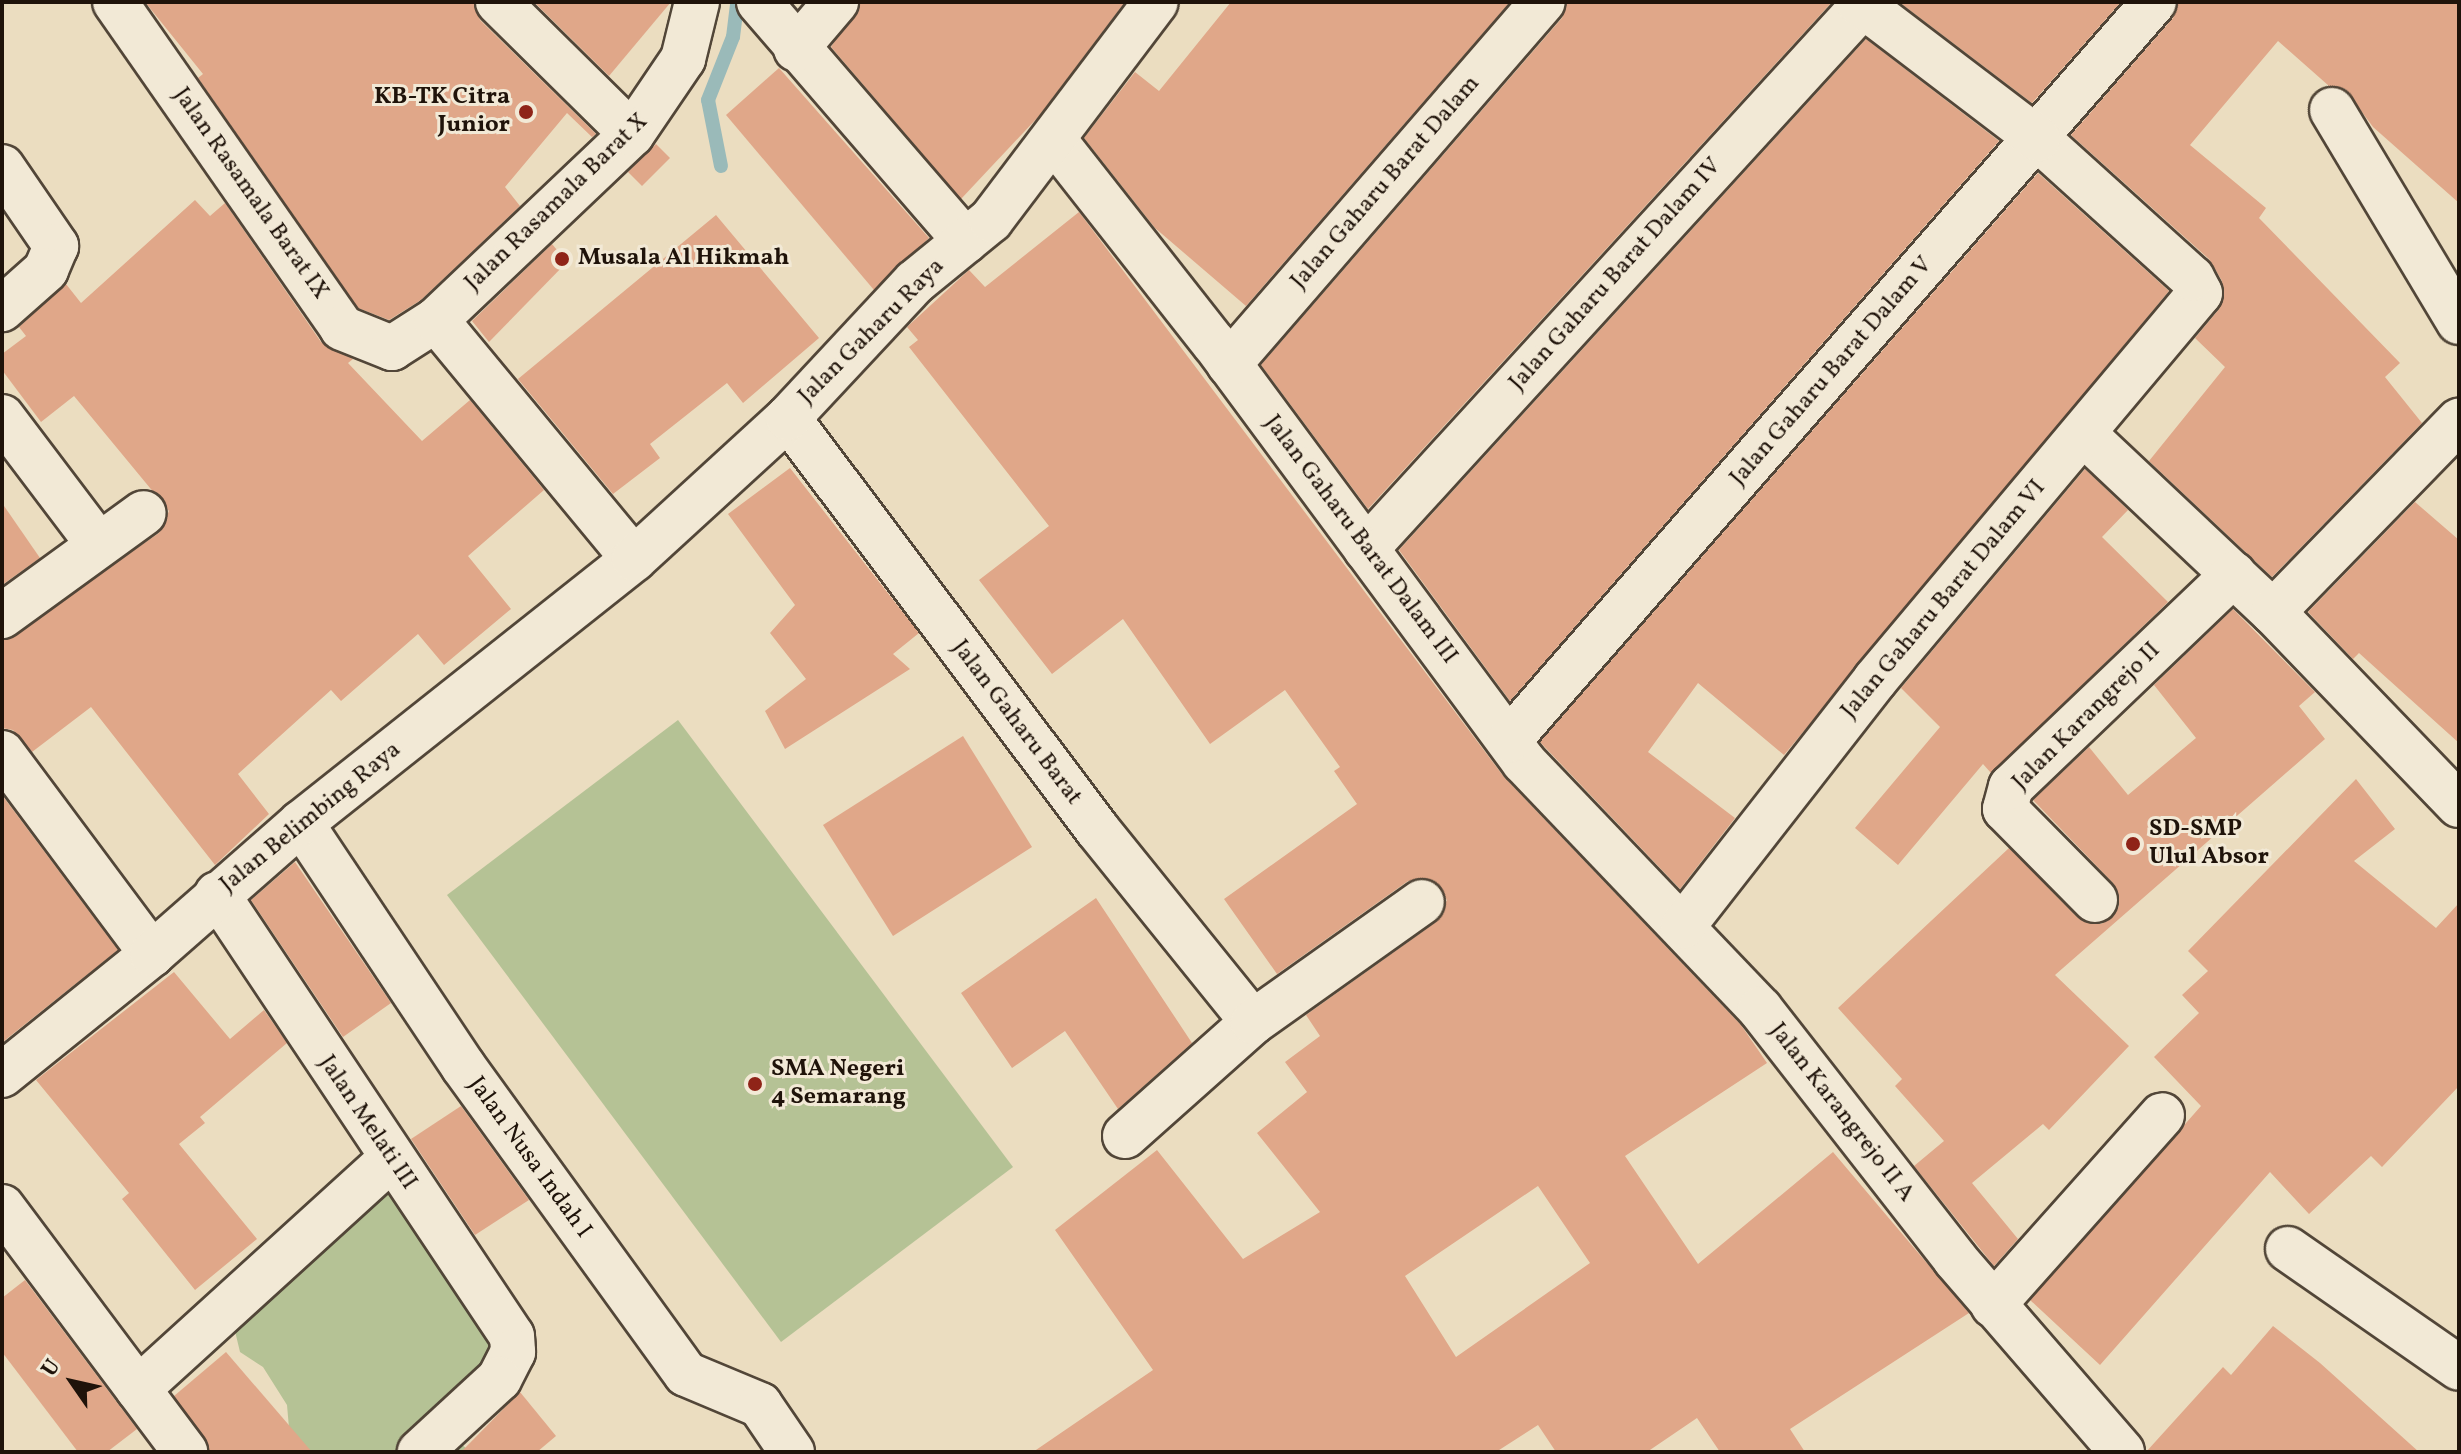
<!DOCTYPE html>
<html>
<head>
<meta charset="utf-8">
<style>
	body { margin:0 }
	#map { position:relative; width:2461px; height:1454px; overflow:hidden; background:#ebddc0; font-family:Vollkorn,serif }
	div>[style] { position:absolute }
	.green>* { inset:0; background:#b5c295 }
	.stream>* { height:14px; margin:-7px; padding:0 7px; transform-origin:7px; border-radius:7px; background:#9abab9 }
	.building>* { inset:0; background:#e0a789 }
	.roads { filter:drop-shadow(2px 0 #524638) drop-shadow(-2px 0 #524638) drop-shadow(0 2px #524638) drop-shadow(0 -2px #524638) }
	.minor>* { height:44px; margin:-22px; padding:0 22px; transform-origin:22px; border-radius:22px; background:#f2e9d6 }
	.dots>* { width:22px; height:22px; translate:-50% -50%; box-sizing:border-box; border:4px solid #f2e9d6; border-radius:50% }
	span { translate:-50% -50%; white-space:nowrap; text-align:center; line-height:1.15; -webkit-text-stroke:6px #f2e9d6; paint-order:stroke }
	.poi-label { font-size:24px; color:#1f130a; font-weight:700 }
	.right { translate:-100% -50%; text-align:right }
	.left { translate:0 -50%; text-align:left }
	.street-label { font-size:24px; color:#1f130a }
	.frame { position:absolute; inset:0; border:4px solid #1f130a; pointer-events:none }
	.north { position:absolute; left:32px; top:1342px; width:80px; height:80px; -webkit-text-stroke:6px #f2e9d6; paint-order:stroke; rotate:304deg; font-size:22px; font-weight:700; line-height:32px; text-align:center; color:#1f130a }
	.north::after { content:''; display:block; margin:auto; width:28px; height:36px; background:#1f130a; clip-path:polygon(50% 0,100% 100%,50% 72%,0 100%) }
</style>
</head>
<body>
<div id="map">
	<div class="green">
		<div style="clip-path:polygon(678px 720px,1013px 1167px,781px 1342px,447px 895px)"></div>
		<div style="clip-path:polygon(394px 1190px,517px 1337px,456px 1440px,471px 1452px,252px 1452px,289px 1428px,287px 1405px,263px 1367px,240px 1352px,234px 1327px,345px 1213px)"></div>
	</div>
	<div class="stream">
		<div style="left:721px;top:166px;width:67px;rotate:-101.1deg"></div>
		<div style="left:708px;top:100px;width:68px;rotate:-68.4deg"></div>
		<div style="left:733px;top:37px;width:35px;rotate:-83deg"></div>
	</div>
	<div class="building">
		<div style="clip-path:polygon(145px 2px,474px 2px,480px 20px,596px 134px,592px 137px,567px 113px,505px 187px,520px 206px,421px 300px,389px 320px,358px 308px,198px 78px,203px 74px)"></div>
		<div style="clip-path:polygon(534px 2px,671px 2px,609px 76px)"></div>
		<div style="clip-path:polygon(860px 2px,1125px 2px,1039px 116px,961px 199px,831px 47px)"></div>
		<div style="clip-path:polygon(1231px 2px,1510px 2px,1246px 306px,1155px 228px,1084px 138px,1135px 72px,1159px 91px)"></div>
		<div style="clip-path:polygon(1567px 2px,1832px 2px,1368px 509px,1261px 365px,1562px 18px)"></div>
		<div style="clip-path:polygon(1899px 2px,2121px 2px,2032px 103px)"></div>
		<div style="clip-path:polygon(2178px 2px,2459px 2px,2459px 203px,2373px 127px,2345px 89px,2329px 86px,2278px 41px,2190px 145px,2266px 208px,2259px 218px,2400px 363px,2385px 377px,2422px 423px,2272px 577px,2149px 461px,2225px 367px,2195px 338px,2220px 308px,2222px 281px,2209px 259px,2071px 135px,2173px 18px)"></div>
		<div style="clip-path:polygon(1866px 39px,1999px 141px,1510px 701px,1399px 550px)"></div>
		<div style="clip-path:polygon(779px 68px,929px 238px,874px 290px,726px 115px)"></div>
		<div style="clip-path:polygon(656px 144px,670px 158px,642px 186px,628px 172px)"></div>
		<div style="clip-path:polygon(2038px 173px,2169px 291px,1784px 755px,1698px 683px,1648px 752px,1735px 818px,1680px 889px,1540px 742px)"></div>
		<div style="clip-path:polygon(195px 200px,210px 216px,225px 203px,321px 342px,353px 359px,348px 363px,422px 441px,470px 400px,544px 490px,468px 556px,511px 609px,444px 665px,418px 634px,341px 701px,331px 690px,238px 774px,269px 814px,215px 865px,91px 707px,32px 752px,13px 730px,2px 728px,2px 641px,159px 533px,169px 511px,74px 396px,41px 422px,2px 370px,2px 354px,26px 336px,19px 327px,66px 284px,81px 303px)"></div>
		<div style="clip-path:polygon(evenodd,1079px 212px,1504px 777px,1741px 1025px,1767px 1063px,1625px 1156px,1698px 1264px,1833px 1152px,1969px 1313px,1790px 1429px,1805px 1452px,1720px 1452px,1697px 1418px,1647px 1452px,1556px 1452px,1538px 1425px,1496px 1452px,1033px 1452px,1153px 1370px,1055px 1230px,1157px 1150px,1243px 1259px,1320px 1212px,1257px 1133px,1307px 1092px,1285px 1062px,1320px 1036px,1306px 1015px,1436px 922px,1447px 900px,1433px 880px,1408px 881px,1277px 974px,1224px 899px,1357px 804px,1334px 771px,1340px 767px,1285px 690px,1210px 744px,1123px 619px,1052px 674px,979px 580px,1049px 526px,909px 347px,918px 340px,907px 327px,969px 270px,985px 287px,1079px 212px,1538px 1186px,1590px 1263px,1456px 1357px,1405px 1276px,1538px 1186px)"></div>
		<div style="clip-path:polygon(716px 215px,819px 338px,743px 403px,727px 383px,650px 444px,660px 458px,613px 494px,518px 379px)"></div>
		<div style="clip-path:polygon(552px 244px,567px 262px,489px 342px,472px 321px)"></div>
		<div style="clip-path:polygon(790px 468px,919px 633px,893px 654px,910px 669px,785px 749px,765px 711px,806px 679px,770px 633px,795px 605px,728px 514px)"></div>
		<div style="clip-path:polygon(2085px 469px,2128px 510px,2102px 537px,2168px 602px,1991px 773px,1983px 764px,1898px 865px,1855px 828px,1940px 727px,1901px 688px)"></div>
		<div style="clip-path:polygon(2415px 502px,2459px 540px,2459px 743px,2359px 653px,2353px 659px,2308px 612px)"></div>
		<div style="clip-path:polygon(2px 503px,40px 558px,2px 585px)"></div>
		<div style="clip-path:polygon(2233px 609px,2315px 692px,2299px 706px,2325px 739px,2055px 975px,2129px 1046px,2049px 1130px,2043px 1124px,1972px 1183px,2018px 1239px,1994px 1266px,1914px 1166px,1944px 1141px,1895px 1086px,1902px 1079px,1838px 1008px,2009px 848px,2078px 918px,2101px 924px,2113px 917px,2119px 906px,2113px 883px,2033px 800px,2089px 747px,2128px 795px,2196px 738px,2154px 685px)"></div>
		<div style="clip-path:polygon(963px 736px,1032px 847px,893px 936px,823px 825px)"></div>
		<div style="clip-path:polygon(2356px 779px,2395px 829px,2354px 861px,2436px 928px,2459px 903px,2459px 1086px,2382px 1167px,2371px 1156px,2309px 1214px,2270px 1172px,2100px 1365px,2030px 1300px,2201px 1106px,2154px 1057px,2199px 1013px,2182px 995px,2208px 971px,2188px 951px)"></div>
		<div style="clip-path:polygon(2px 795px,118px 950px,4px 1041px,2px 1038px)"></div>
		<div style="clip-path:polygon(295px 862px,391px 1003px,343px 1037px,251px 900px)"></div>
		<div style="clip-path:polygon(1096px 898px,1192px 1043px,1118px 1109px,1065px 1031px,1012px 1068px,961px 993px)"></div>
		<div style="clip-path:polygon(174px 972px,230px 1039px,264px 1010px,287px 1043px,200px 1117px,205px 1123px,179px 1144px,257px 1239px,195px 1290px,122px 1199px,129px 1193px,36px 1080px)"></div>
		<div style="clip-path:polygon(461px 1106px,529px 1200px,475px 1235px,411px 1139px)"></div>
		<div style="clip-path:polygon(25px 1280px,137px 1429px,107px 1452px,78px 1452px,2px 1352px,2px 1298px)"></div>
		<div style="clip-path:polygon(2273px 1326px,2320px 1363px,2419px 1452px,2146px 1452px,2223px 1367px,2231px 1375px)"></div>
		<div style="clip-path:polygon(226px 1352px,312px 1452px,210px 1452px,174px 1396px)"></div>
		<div style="clip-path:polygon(520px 1392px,556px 1436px,537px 1452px,461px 1452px)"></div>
	</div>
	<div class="roads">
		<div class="minor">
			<div style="left:115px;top:2px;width:397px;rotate:55.1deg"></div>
			<div style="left:342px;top:328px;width:54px;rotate:21.8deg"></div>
			<div style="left:392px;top:348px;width:52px;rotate:-32.5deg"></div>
			<div style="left:436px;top:320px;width:270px;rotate:-43.5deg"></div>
			<div style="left:632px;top:134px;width:91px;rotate:-55.8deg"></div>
			<div style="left:683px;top:59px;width:59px;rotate:-76.2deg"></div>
			<div style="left:498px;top:2px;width:188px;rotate:44.6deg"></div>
			<div style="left:759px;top:2px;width:316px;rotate:49.2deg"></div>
			<div style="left:796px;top:49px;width:62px;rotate:-49.6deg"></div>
			<div style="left:2332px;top:110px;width:247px;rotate:59.1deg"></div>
			<div style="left:1054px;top:140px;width:258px;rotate:51.8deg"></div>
			<div style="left:1214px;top:343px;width:521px;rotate:53.5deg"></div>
			<div style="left:1524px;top:762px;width:342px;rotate:46.3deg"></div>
			<div style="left:1760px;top:1009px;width:317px;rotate:52deg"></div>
			<div style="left:1955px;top:1259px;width:255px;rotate:49.1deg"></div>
			<div style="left:2px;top:167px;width:96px;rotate:55.6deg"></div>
			<div style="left:56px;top:246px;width:26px;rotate:113deg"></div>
			<div style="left:46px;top:270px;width:59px;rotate:138.4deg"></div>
			<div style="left:436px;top:320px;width:310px;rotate:50.4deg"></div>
			<div style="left:1229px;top:364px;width:479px;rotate:-49.1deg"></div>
			<div style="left:2px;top:417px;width:159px;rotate:52.9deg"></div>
			<div style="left:788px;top:418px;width:514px;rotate:53.06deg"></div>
			<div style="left:1097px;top:829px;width:248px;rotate:51.1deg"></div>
			<div style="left:2084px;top:434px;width:260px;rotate:43.3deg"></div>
			<div style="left:2273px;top:612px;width:268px;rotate:46.1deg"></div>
			<div style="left:1366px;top:549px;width:741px;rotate:-47.57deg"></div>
			<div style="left:2273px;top:612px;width:267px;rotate:-45.8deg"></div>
			<div style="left:2px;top:616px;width:175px;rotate:-36deg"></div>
			<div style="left:1509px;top:740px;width:980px;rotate:-48.85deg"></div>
			<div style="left:2px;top:753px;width:251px;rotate:53.3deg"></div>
			<div style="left:301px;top:823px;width:292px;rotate:56.3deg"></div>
			<div style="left:463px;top:1066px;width:380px;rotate:54.1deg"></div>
			<div style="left:686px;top:1374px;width:80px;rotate:22.7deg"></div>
			<div style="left:760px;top:1405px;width:57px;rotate:55.8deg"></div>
			<div style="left:217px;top:894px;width:531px;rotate:56.28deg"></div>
			<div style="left:512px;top:1336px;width:16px;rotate:86deg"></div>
			<div style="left:513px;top:1352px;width:30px;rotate:117deg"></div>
			<div style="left:499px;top:1379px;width:108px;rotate:137.3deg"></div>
			<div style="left:2095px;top:900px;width:128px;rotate:-134.7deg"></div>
			<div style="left:2005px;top:809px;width:23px;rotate:-75deg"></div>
			<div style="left:2011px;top:787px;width:308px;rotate:-43.7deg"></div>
			<div style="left:1683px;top:926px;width:312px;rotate:-52deg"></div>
			<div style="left:1875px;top:680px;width:505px;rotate:-49.98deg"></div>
			<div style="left:2200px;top:293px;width:17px;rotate:-118deg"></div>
			<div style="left:2192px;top:278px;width:207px;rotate:-137.9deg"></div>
			<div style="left:2038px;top:139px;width:226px;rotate:-142.7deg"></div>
			<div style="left:2px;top:1075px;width:193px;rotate:-38.9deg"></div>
			<div style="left:152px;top:954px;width:198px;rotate:-41.3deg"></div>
			<div style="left:301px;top:823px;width:425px;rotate:-38.4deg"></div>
			<div style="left:634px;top:559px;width:209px;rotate:-42.5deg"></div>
			<div style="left:788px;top:418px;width:186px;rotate:-47deg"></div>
			<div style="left:915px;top:282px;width:98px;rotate:-39.2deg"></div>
			<div style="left:991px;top:220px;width:273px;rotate:-52.9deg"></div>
			<div style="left:1125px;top:1136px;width:171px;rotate:-41.7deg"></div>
			<div style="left:1253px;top:1022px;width:207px;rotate:-35.4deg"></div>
			<div style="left:2px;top:1207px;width:306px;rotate:53.2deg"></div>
			<div style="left:2288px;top:1249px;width:208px;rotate:34.8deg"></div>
			<div style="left:1993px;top:1305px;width:254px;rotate:-48.3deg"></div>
			<div style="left:138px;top:1389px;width:341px;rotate:-42.3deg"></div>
		</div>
	</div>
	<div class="dots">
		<div style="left:526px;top:112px;background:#8f2418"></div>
		<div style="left:562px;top:259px;background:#8f2418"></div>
		<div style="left:2133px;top:844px;background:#8f2418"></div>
		<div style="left:755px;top:1084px;background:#8f2418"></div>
	</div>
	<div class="poi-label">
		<span class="right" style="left:510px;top:112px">KB-TK Citra<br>Junior</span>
		<span class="left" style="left:578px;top:259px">Musala Al Hikmah</span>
		<span class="left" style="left:2149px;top:844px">SD-SMP<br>Ulul Absor</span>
		<span class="left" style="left:771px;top:1084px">SMA Negeri<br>4 Semarang</span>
	</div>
	<div class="street-label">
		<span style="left:1386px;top:183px;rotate:-49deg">Jalan Gaharu Barat Dalam</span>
		<span style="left:250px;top:194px;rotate:55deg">Jalan Rasamala Barat IX</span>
		<span style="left:557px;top:203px;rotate:-44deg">Jalan Rasamala Barat X</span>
		<span style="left:1616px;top:275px;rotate:-48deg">Jalan Gaharu Barat Dalam IV</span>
		<span style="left:872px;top:332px;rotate:-45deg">Jalan Gaharu Raya</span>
		<span style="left:1832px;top:372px;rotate:-49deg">Jalan Gaharu Barat Dalam V</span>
		<span style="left:1360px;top:540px;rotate:53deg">Jalan Gaharu Barat Dalam III</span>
		<span style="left:1944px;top:600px;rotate:-50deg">Jalan Gaharu Barat Dalam VI</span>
		<span style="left:2087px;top:717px;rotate:-45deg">Jalan Karangrejo II</span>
		<span style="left:1016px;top:723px;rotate:53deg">Jalan Gaharu Barat</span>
		<span style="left:311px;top:818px;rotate:-39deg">Jalan Belimbing Raya</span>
		<span style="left:1841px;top:1113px;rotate:52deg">Jalan Karangrejo II A</span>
		<span style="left:367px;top:1123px;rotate:56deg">Jalan Melati III</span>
		<span style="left:529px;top:1158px;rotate:54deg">Jalan Nusa Indah I</span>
	</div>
	<div class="frame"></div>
	<div class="north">U</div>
</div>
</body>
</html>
